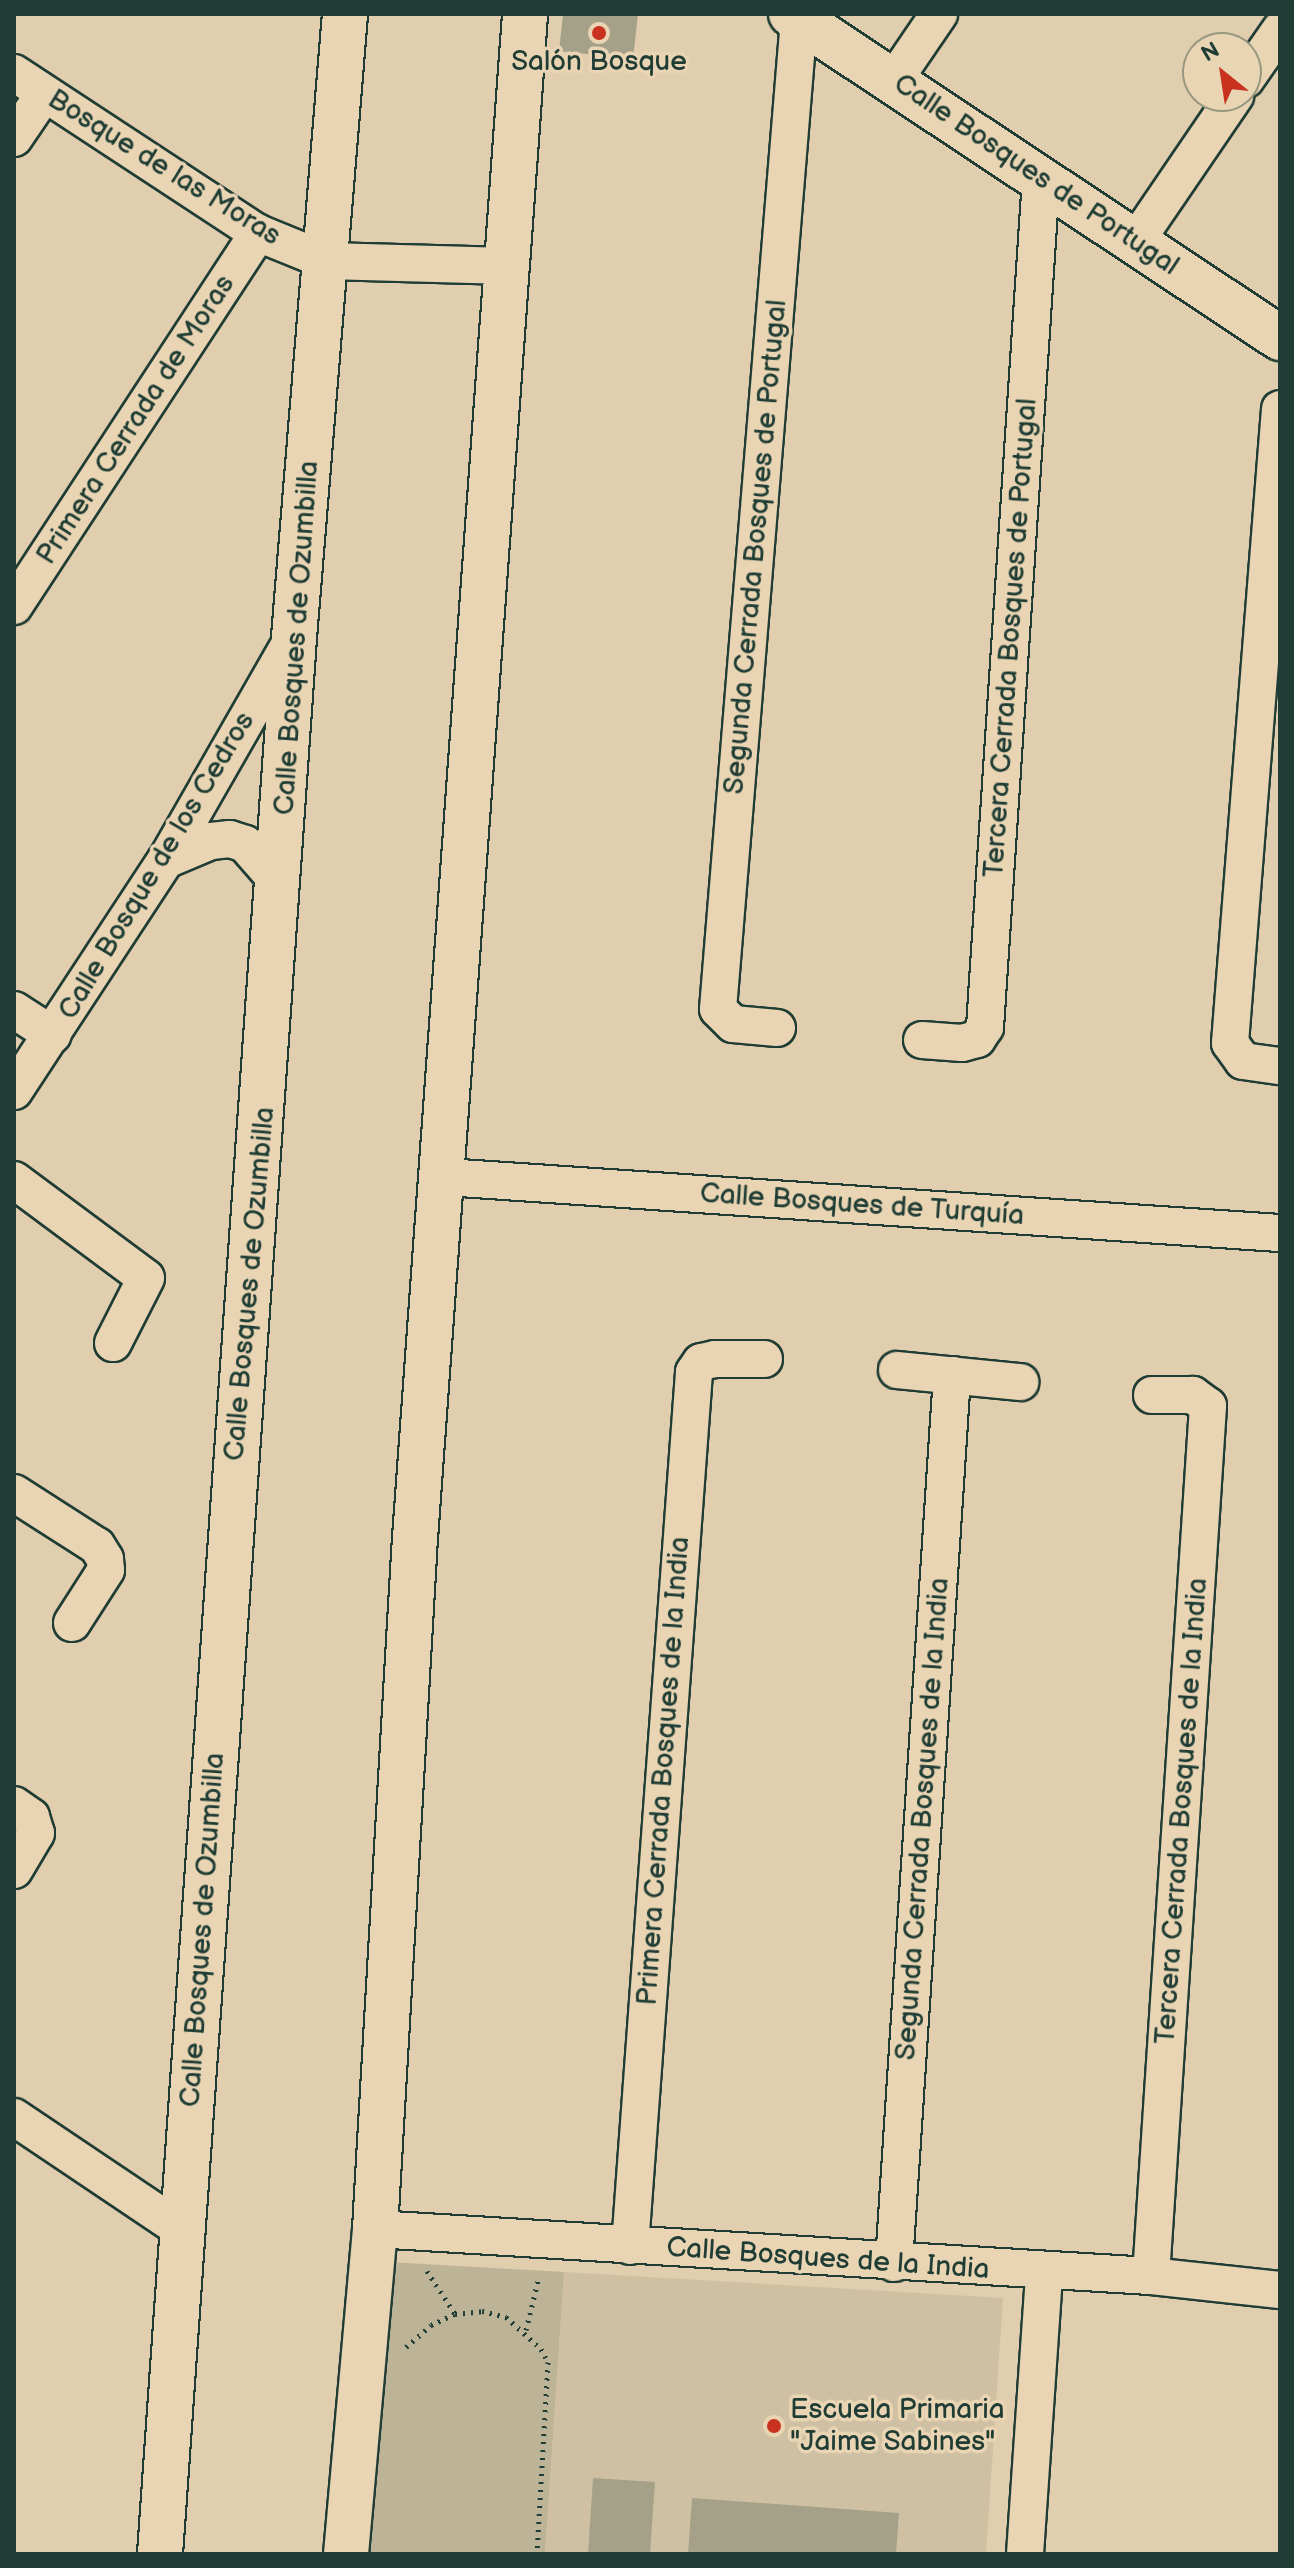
<!DOCTYPE html>
<html>
<head>
<meta charset="utf-8">
<style>
	body { margin:0 }
	#map { position:relative; width:1294px; height:2568px; overflow:hidden; background:#e1ceae; font-family:"Balsamiq Sans",sans-serif }
	div>[style] { position:absolute }
	.built>* { inset:0; background:#cfc0a3 }
	.green>* { inset:0; background:#bdb397 }
	.building>* { inset:0; background:#a5a189 }
	.path>* { height:5px; margin-top:-2.5px; transform-origin:0; background:repeating-linear-gradient(90deg,#1f3d34 0 2px,transparent 0 8px) }
	.roads { filter:drop-shadow(2px 0 #1f3d34) drop-shadow(-2px 0 #1f3d34) drop-shadow(0 2px #1f3d34) drop-shadow(0 -2px #1f3d34) }
	.minor>* { height:36px; margin:-18px; padding:0 18px; transform-origin:18px; border-radius:18px; background:#e9d4b3 }
	.tertiary>* { height:44px; margin:-22px; padding:0 22px; transform-origin:22px; border-radius:22px; background:#e9d4b3 }
	.secondary>* { height:44px; margin:-22px; padding:0 22px; transform-origin:22px; border-radius:22px; background:#e9d4b3 }
	.dots>* { width:22px; height:22px; translate:-50% -50%; box-sizing:border-box; border:4px solid #e9d4b3; border-radius:50% }
	span { translate:-50% -50%; white-space:nowrap; text-align:center; line-height:1.15; -webkit-text-stroke:7px #e9d4b3; paint-order:stroke }
	.poi-label { font-size:28px; color:#1f3d34 }
	.left { translate:0 -50%; text-align:left }
	.street-label { font-size:28px; color:#1f3d34 }
	.frame { position:absolute; inset:0; border:16px solid #1f3d34; pointer-events:none }
	.north { position:absolute; left:1182px; top:32px; width:80px; height:80px; box-sizing:border-box; background:#e9d4b3; border:2px solid #989880; border-radius:50%; rotate:330deg; font-size:22px; font-weight:700; line-height:32px; text-align:center; color:#1f3d34 }
	.north::after { content:''; display:block; margin:auto; width:28px; height:36px; background:#c8321e; clip-path:polygon(50% 0,100% 100%,50% 72%,0 100%) }
</style>
</head>
<body>
<div id="map">
	<div class="built">
		<div style="clip-path:polygon(564px 2272px,1003px 2298px,986px 2554px,545px 2554px)"></div>
	</div>
	<div class="green">
		<div style="clip-path:polygon(389px 2262px,564px 2272px,545px 2554px,368px 2554px)"></div>
	</div>
	<div class="building">
		<div style="clip-path:polygon(563px 14px,638px 14px,633px 59px,559px 51px)"></div>
		<div style="clip-path:polygon(593px 2478px,655px 2482px,650px 2554px,588px 2554px)"></div>
		<div style="clip-path:polygon(692px 2498px,899px 2513px,896px 2554px,688px 2554px)"></div>
	</div>
	<div class="path">
		<div style="left:427px;top:2271px;width:51px;rotate:56.9deg"></div>
		<div style="left:526px;top:2330px;width:55px;rotate:-76.2deg"></div>
		<div style="left:406px;top:2347px;width:33px;rotate:-41deg"></div>
		<div style="left:431px;top:2325px;width:26px;rotate:-25deg"></div>
		<div style="left:455px;top:2314px;width:27px;rotate:-6deg"></div>
		<div style="left:482px;top:2311px;width:25px;rotate:14deg"></div>
		<div style="left:506px;top:2317px;width:47px;rotate:42.4deg"></div>
		<div style="left:541px;top:2349px;width:15px;rotate:62deg"></div>
		<div style="left:548px;top:2362px;width:192px;rotate:93.3deg"></div>
	</div>
	<div class="roads">
		<div class="minor">
			<div style="left:14px;top:73px;width:292px;rotate:33.3deg"></div>
			<div style="left:258px;top:233px;width:74px;rotate:22.1deg"></div>
			<div style="left:327px;top:261px;width:181px;rotate:1.6deg"></div>
			<div style="left:1246px;top:79px;width:60px;rotate:-55.2deg"></div>
			<div style="left:894px;top:80px;width:80px;rotate:-55.7deg"></div>
			<div style="left:14px;top:138px;width:53px;rotate:-55.7deg"></div>
			<div style="left:1136px;top:241px;width:176px;rotate:-55.7deg"></div>
			<div style="left:1280px;top:409px;width:636px;rotate:94.51deg"></div>
			<div style="left:1230px;top:1043px;width:22px;rotate:54deg"></div>
			<div style="left:1243px;top:1061px;width:37px;rotate:8deg"></div>
			<div style="left:14px;top:606px;width:446px;rotate:-56.8deg"></div>
			<div style="left:166px;top:860px;width:49px;rotate:-22.9deg"></div>
			<div style="left:211px;top:841px;width:19px;rotate:-6deg"></div>
			<div style="left:230px;top:839px;width:16px;rotate:18deg"></div>
			<div style="left:245px;top:844px;width:53px;rotate:48.8deg"></div>
			<div style="left:14px;top:1010px;width:46px;rotate:32.7deg"></div>
			<div style="left:777px;top:1028px;width:44px;rotate:-174.8deg"></div>
			<div style="left:733px;top:1024px;width:21px;rotate:-135deg"></div>
			<div style="left:718px;top:1009px;width:992px;rotate:-85.32deg"></div>
			<div style="left:922px;top:1040px;width:40px;rotate:4.3deg"></div>
			<div style="left:962px;top:1043px;width:16px;rotate:-15deg"></div>
			<div style="left:977px;top:1039px;width:14px;rotate:-56deg"></div>
			<div style="left:985px;top:1027px;width:850px;rotate:-86.22deg"></div>
			<div style="left:14px;top:1091px;width:277px;rotate:-56.7deg"></div>
			<div style="left:166px;top:860px;width:254px;rotate:-60.2deg"></div>
			<div style="left:445px;top:1177px;width:837px;rotate:3.84deg"></div>
			<div style="left:14px;top:1180px;width:164px;rotate:36.6deg"></div>
			<div style="left:146px;top:1278px;width:73px;rotate:116.9deg"></div>
			<div style="left:897px;top:1370px;width:124px;rotate:5.6deg"></div>
			<div style="left:14px;top:1493px;width:98px;rotate:32.6deg"></div>
			<div style="left:97px;top:1546px;width:15px;rotate:58deg"></div>
			<div style="left:105px;top:1559px;width:11px;rotate:85deg"></div>
			<div style="left:106px;top:1570px;width:63px;rotate:122.7deg"></div>
			<div style="left:14px;top:1805px;width:21px;rotate:35deg"></div>
			<div style="left:31px;top:1817px;width:17px;rotate:73deg"></div>
			<div style="left:36px;top:1833px;width:43px;rotate:120.7deg"></div>
			<div style="left:14px;top:2117px;width:202px;rotate:33.9deg"></div>
			<div style="left:375px;top:2229px;width:777px;rotate:3.47deg"></div>
			<div style="left:1151px;top:2276px;width:130px;rotate:6.2deg"></div>
			<div style="left:630px;top:2246px;width:876px;rotate:-85.81deg"></div>
			<div style="left:694px;top:1372px;width:12px;rotate:-55deg"></div>
			<div style="left:701px;top:1362px;width:14px;rotate:-12deg"></div>
			<div style="left:715px;top:1359px;width:49px"></div>
			<div style="left:894px;top:2263px;width:890px;rotate:-86.26deg"></div>
			<div style="left:1151px;top:2276px;width:872px;rotate:-86.25deg"></div>
			<div style="left:1208px;top:1406px;width:19px;rotate:-144deg"></div>
			<div style="left:1193px;top:1395px;width:41px;rotate:180deg"></div>
			<div style="left:1025px;top:2554px;width:282px;rotate:-86.1deg"></div>
		</div>
		<div class="tertiary">
			<div style="left:791px;top:14px;width:587px;rotate:33.53deg"></div>
		</div>
		<div class="secondary">
			<div style="left:160px;top:2554px;width:1922px;rotate:-86deg"></div>
			<div style="left:294px;top:637px;width:625px;rotate:-85.32deg"></div>
			<div style="left:346px;top:2554px;width:326px;rotate:-84.9deg"></div>
			<div style="left:375px;top:2229px;width:692px;rotate:-86.69deg"></div>
			<div style="left:415px;top:1538px;width:1528px;rotate:-85.87deg"></div>
		</div>
	</div>
	<div class="dots">
		<div style="left:599px;top:33px;background:#c8321e"></div>
		<div style="left:774px;top:2426px;background:#c8321e"></div>
	</div>
	<div class="poi-label">
		<span style="left:599px;top:62px">Salón Bosque</span>
		<span class="left" style="left:790px;top:2426px">Escuela Primaria<br>"Jaime Sabines"</span>
	</div>
	<div class="street-label">
		<span style="left:164px;top:168px;rotate:32deg">Bosque de las Moras</span>
		<span style="left:1036px;top:175px;rotate:34deg">Calle Bosques de Portugal</span>
		<span style="left:136px;top:420px;rotate:-57deg">Primera Cerrada de Moras</span>
		<span style="left:756px;top:547px;rotate:-85deg">Segunda Cerrada Bosques de Portugal</span>
		<span style="left:297px;top:638px;rotate:-86deg">Calle Bosques de Ozumbilla</span>
		<span style="left:1011px;top:638px;rotate:-86deg">Tercera Cerrada Bosques de Portugal</span>
		<span style="left:157px;top:866px;rotate:-59deg">Calle Bosque de los Cedros</span>
		<span style="left:862px;top:1205px;rotate:4deg">Calle Bosques de Turquía</span>
		<span style="left:250px;top:1284px;rotate:-85deg">Calle Bosques de Ozumbilla</span>
		<span style="left:664px;top:1771px;rotate:-86deg">Primera Cerrada Bosques de la India</span>
		<span style="left:1182px;top:1811px;rotate:-86deg">Tercera Cerrada Bosques de la India</span>
		<span style="left:923px;top:1819px;rotate:-86deg">Segunda Cerrada Bosques de la India</span>
		<span style="left:203px;top:1930px;rotate:-86deg">Calle Bosques de Ozumbilla</span>
		<span style="left:828px;top:2259px;rotate:4deg">Calle Bosques de la India</span>
	</div>
	<div class="frame"></div>
	<div class="north">N</div>
</div>
</body>
</html>
